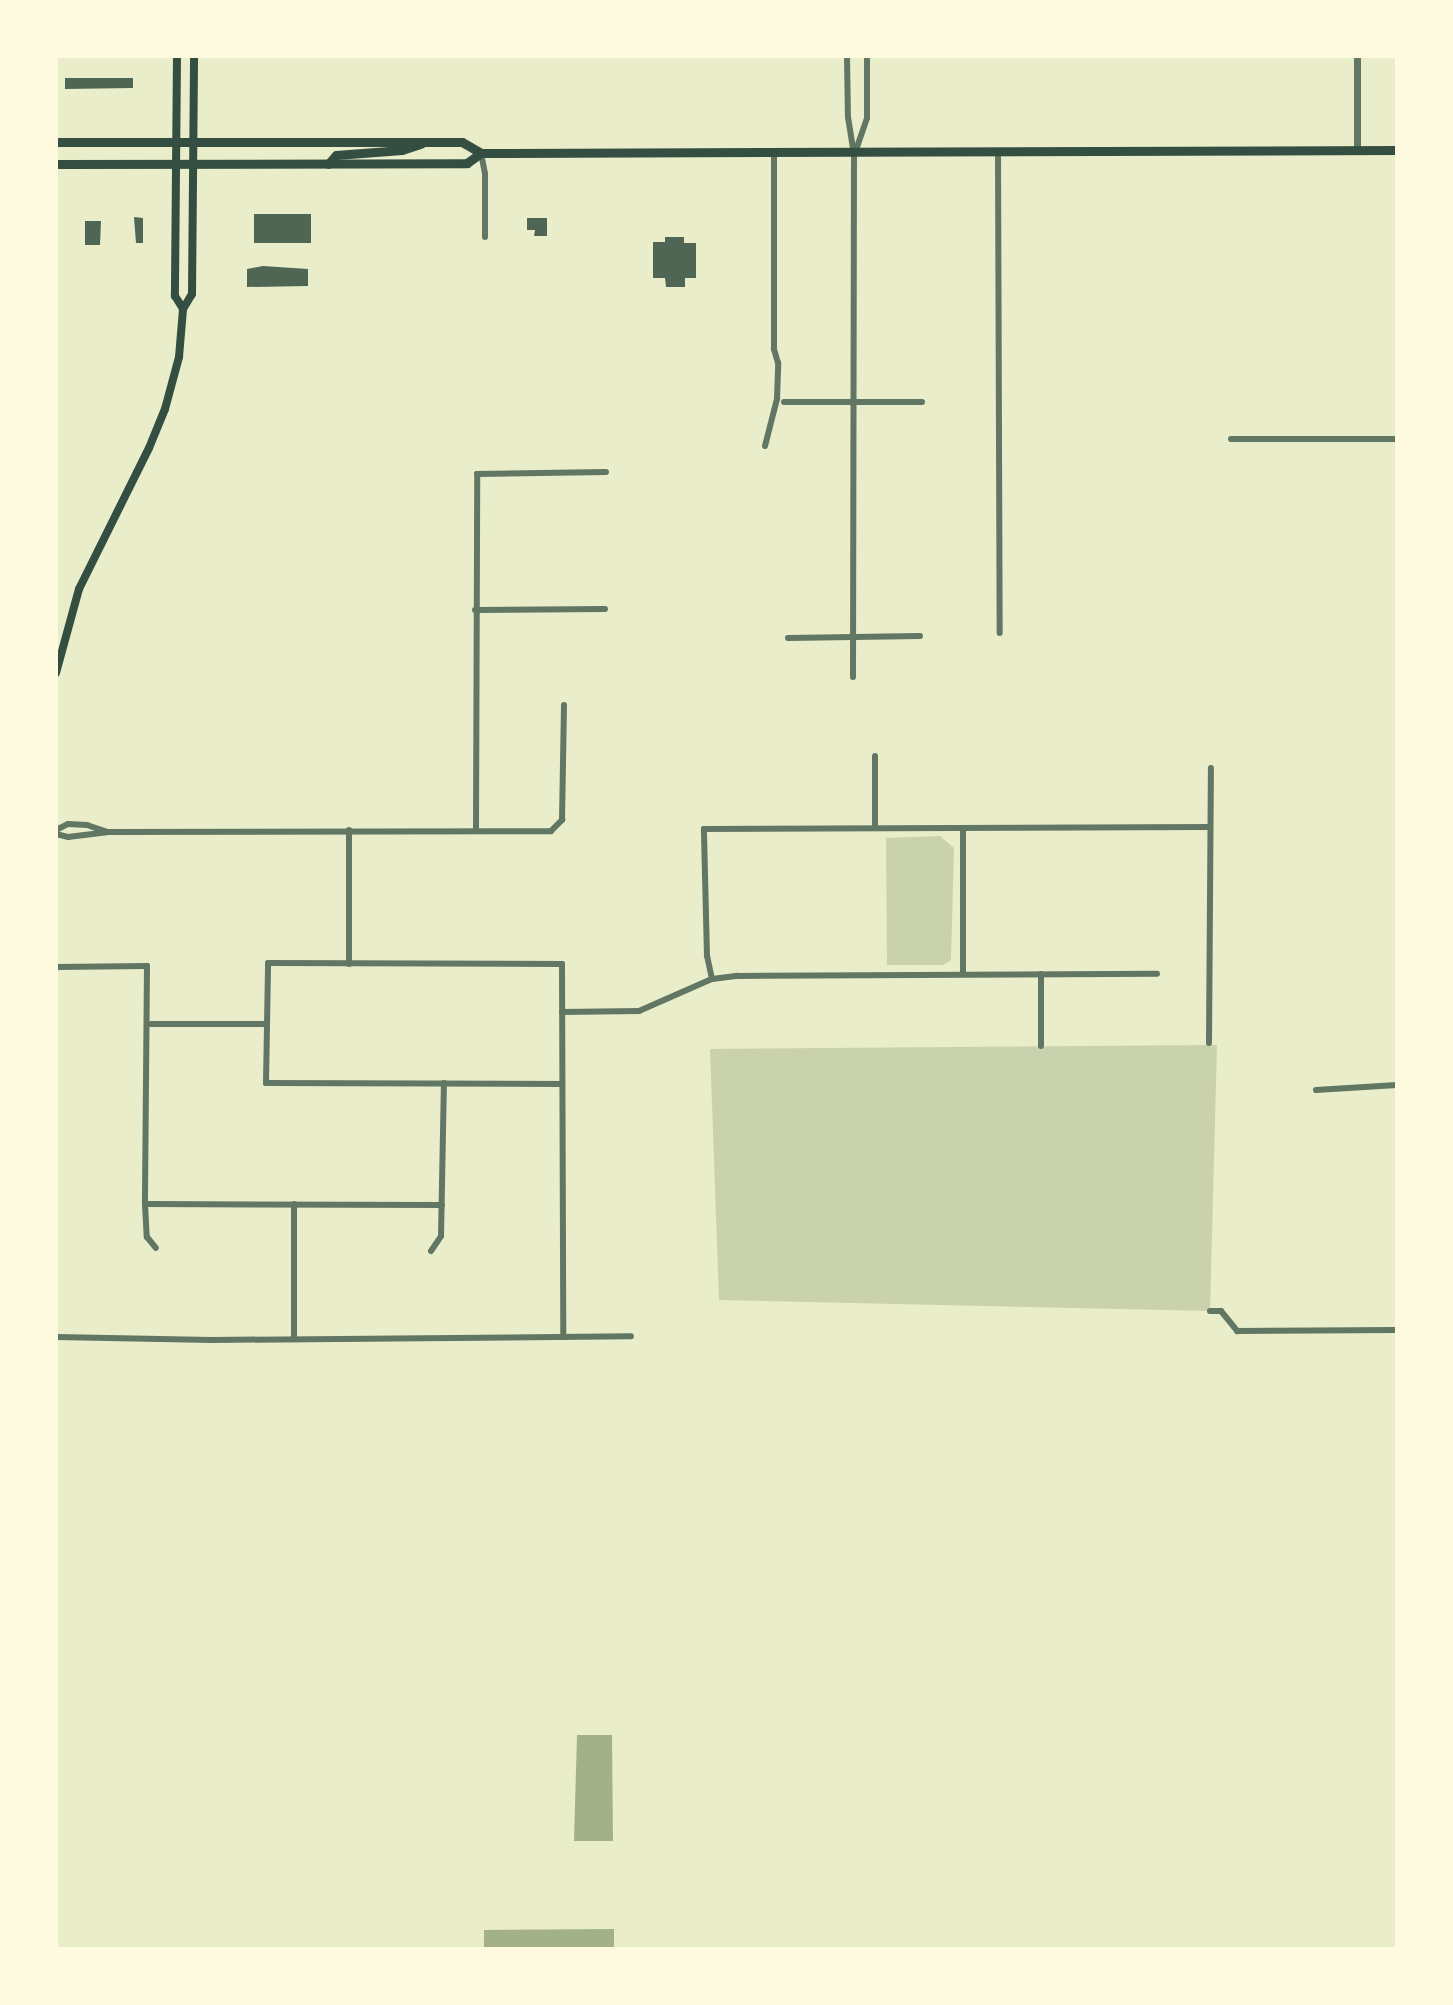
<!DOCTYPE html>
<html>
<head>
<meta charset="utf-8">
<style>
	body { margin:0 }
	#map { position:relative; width:1453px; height:2005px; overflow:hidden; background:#e9edc9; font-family:Poppins,sans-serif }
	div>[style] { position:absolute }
	.green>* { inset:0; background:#cad2ad }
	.water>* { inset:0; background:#a3b18a }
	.building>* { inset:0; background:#4f6655 }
	.minor>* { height:6px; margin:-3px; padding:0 3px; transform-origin:3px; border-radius:3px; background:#617663 }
	.tertiary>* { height:7px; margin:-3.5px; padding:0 3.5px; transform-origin:3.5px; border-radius:3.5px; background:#617663 }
	.secondary>* { height:8px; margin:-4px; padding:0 4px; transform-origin:4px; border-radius:4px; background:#344e41 }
	.primary>* { height:9px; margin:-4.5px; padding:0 4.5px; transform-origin:4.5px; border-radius:4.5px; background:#344e41 }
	span { translate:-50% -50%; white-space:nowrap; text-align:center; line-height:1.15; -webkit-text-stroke:8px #fefae0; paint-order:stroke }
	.frame { position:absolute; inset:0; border:58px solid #fefae0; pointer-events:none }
</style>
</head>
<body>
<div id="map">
	<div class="green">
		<div style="clip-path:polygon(940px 836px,954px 848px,951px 960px,943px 965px,887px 965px,886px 838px)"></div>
		<div style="clip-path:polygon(1217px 1045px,1210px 1311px,719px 1300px,710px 1049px)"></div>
	</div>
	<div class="water">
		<div style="clip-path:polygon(577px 1735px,612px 1735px,613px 1841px,574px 1841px)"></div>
		<div style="clip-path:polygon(614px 1929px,614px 1949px,484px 1949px,484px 1930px)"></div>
	</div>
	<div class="building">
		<div style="clip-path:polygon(65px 78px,133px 78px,133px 88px,65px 89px)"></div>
		<div style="clip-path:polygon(254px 214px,311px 214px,311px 243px,254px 243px)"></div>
		<div style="clip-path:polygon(134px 217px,143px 218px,143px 243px,136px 243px)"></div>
		<div style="clip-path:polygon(527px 218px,547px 218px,547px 236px,534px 236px,535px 230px,527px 230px)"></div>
		<div style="clip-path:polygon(85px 221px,101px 221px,100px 245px,85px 245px)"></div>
		<div style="clip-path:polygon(665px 237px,684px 237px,684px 243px,696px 243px,696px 278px,685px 278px,685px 287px,666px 287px,665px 278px,653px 278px,653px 242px,665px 242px)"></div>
		<div style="clip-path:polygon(263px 266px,308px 269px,308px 286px,247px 287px,247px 269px)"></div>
	</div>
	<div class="minor">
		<div style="left:847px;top:56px;width:61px;rotate:89.1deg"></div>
		<div style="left:848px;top:117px;width:36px;rotate:81deg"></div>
		<div style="left:854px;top:153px;width:524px;rotate:90.11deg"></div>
		<div style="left:856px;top:150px;width:34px;rotate:-71deg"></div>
		<div style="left:867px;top:118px;width:62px;rotate:-90deg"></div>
		<div style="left:481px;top:153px;width:21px;rotate:79deg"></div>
		<div style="left:485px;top:174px;width:63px;rotate:90deg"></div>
		<div style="left:998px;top:153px;width:480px;rotate:89.8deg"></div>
		<div style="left:784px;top:402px;width:138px"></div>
		<div style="left:1231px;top:439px;width:166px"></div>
		<div style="left:765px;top:446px;width:49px;rotate:-75.7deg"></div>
		<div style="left:777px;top:399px;width:36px;rotate:-88deg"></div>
		<div style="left:778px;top:363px;width:15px;rotate:-106deg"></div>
		<div style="left:774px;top:349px;width:196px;rotate:-90deg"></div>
		<div style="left:475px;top:610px;width:130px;rotate:-0.4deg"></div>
		<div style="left:788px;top:638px;width:132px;rotate:-0.9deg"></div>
		<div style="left:875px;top:756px;width:72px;rotate:90deg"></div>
		<div style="left:476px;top:828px;width:354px;rotate:-89.8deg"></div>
		<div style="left:477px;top:474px;width:129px;rotate:-0.9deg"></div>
		<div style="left:963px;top:828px;width:146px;rotate:90deg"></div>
		<div style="left:56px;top:830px;width:13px;rotate:-27deg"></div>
		<div style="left:68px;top:824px;width:19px;rotate:3deg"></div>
		<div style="left:87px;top:825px;width:21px;rotate:19deg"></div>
		<div style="left:349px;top:830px;width:134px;rotate:90deg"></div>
		<div style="left:56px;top:834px;width:12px;rotate:14deg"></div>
		<div style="left:68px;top:837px;width:39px;rotate:-7deg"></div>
		<div style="left:107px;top:832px;width:444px;rotate:-0.1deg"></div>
		<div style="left:551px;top:831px;width:16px;rotate:-45deg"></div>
		<div style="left:562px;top:820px;width:115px;rotate:-89deg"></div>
		<div style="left:56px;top:967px;width:91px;rotate:-0.6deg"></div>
		<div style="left:147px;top:966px;width:238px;rotate:90.5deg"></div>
		<div style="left:145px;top:1204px;width:33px;rotate:87deg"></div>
		<div style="left:147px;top:1237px;width:14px;rotate:51deg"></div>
		<div style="left:1041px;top:974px;width:72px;rotate:90deg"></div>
		<div style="left:712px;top:979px;width:24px;rotate:-102deg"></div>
		<div style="left:707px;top:956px;width:127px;rotate:-91.4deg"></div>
		<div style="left:704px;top:829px;width:506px;rotate:-0.23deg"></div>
		<div style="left:562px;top:1012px;width:77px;rotate:-0.7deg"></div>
		<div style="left:639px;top:1011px;width:80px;rotate:-23.7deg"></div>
		<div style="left:712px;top:979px;width:26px;rotate:-7deg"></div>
		<div style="left:738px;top:976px;width:419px;rotate:-0.3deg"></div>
		<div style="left:147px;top:1024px;width:119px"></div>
		<div style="left:1209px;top:1043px;width:275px;rotate:-89.6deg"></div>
		<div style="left:562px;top:1084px;width:296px;rotate:-179.8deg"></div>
		<div style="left:266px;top:1083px;width:120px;rotate:-89deg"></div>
		<div style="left:268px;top:963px;width:294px;rotate:0.2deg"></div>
		<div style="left:562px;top:964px;width:373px;rotate:89.8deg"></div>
		<div style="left:1316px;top:1090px;width:81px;rotate:-3.5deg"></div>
		<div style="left:145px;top:1204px;width:297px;rotate:0.2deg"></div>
		<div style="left:294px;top:1204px;width:134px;rotate:90deg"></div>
		<div style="left:431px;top:1251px;width:18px;rotate:-56deg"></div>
		<div style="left:441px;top:1236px;width:153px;rotate:-88.9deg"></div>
		<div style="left:1210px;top:1311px;width:11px"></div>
		<div style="left:1221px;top:1311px;width:26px;rotate:51deg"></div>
		<div style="left:1237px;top:1331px;width:160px;rotate:-0.4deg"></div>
		<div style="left:56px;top:1337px;width:156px;rotate:1.1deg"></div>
		<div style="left:212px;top:1340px;width:419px;rotate:-0.5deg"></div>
	</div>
	<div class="tertiary">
		<div style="left:1357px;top:150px;width:94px;rotate:-90deg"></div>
	</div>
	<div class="secondary">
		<div style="left:177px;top:56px;width:240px;rotate:90.5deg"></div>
		<div style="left:175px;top:296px;width:15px;rotate:58deg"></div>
		<div style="left:56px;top:673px;width:87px;rotate:-74.7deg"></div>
		<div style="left:79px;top:589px;width:157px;rotate:-63.6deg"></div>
		<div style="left:149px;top:448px;width:42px;rotate:-67.7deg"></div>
		<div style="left:165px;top:409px;width:54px;rotate:-74.9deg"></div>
		<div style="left:179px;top:357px;width:48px;rotate:-85.2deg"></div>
		<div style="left:183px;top:309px;width:17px;rotate:-59deg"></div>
		<div style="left:192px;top:294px;width:238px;rotate:-89.5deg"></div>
	</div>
	<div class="primary">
		<div style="left:56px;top:142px;width:406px"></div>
		<div style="left:462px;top:142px;width:22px;rotate:30deg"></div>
		<div style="left:481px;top:153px;width:916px;rotate:-0.19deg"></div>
		<div style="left:56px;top:164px;width:411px;rotate:-0.1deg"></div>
		<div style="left:467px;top:163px;width:17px;rotate:-36deg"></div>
		<div style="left:328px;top:164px;width:12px;rotate:-48deg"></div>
		<div style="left:336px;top:155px;width:66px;rotate:-4.3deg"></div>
		<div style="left:402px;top:150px;width:20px;rotate:-18deg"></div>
	</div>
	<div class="frame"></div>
</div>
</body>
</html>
